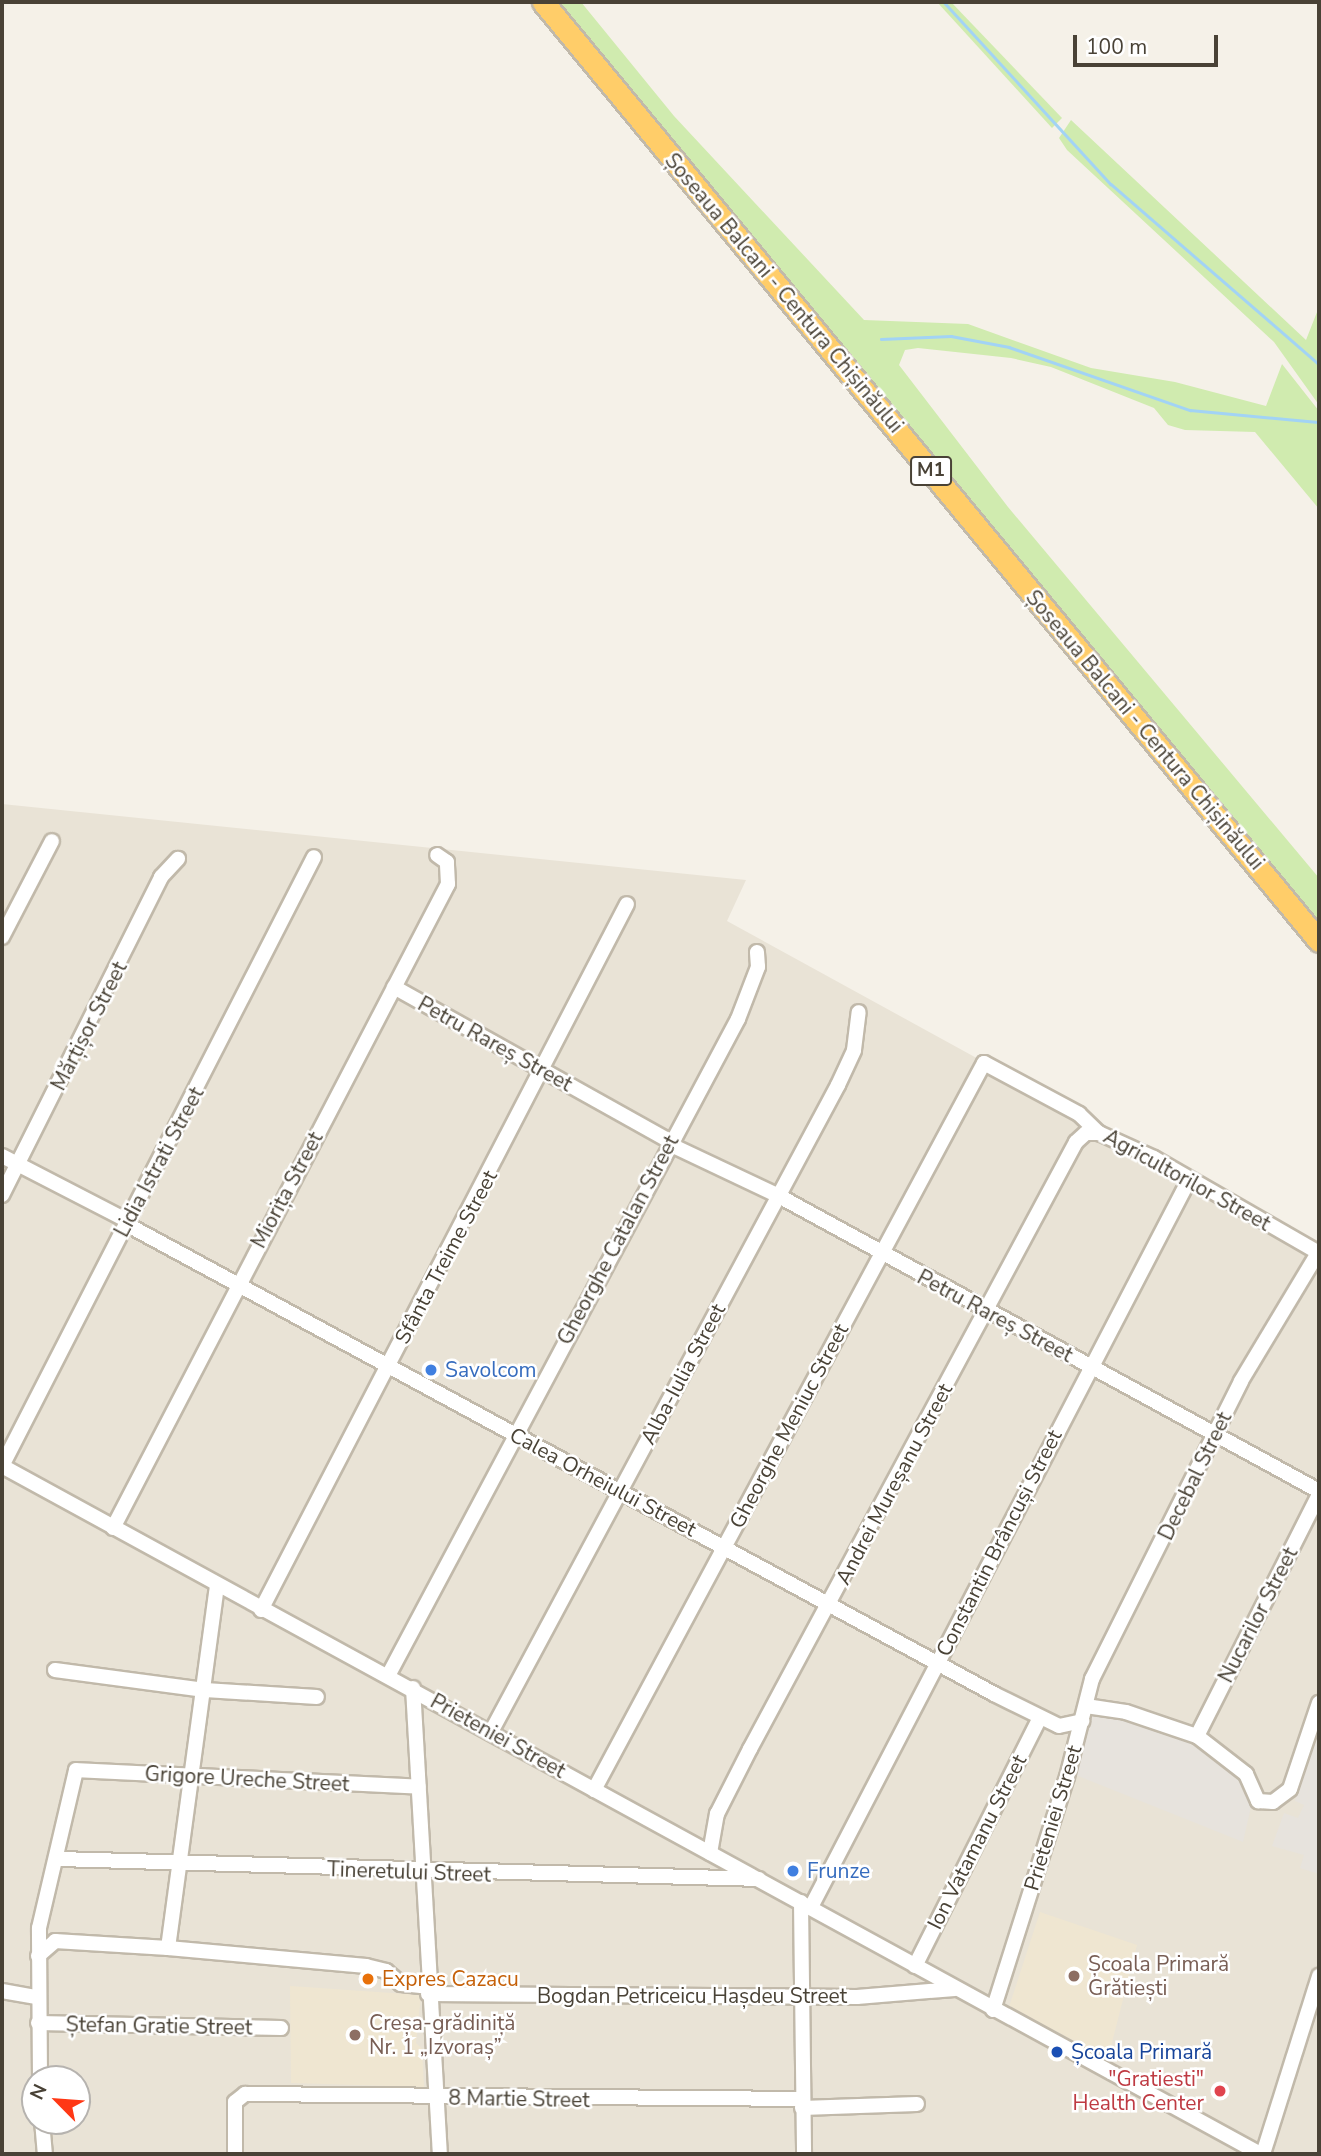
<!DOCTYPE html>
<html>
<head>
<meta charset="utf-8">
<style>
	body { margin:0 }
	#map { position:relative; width:1321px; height:2156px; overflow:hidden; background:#f5f1e8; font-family:"Nunito Sans",sans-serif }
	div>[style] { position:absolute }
	.residential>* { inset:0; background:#e9e3d6 }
	.industrial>* { inset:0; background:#e7e3dd }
	.education>* { inset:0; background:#efe6d1 }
	.green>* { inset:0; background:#d0ebaf }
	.stream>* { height:2.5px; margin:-1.25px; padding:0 1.25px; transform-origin:1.25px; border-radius:1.25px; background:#a2d3f5 }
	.roads { filter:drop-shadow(2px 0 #c1b9aa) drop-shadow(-2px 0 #c1b9aa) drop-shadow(0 2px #c1b9aa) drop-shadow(0 -2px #c1b9aa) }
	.minor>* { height:14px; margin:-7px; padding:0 7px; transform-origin:7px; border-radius:7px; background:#fff }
	.highway>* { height:21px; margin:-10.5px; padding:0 10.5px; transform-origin:10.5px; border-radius:10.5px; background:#ffcd69 }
	.dots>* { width:19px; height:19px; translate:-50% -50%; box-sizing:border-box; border:4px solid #fff; border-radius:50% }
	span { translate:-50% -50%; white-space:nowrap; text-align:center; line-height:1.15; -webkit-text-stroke:5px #fff; paint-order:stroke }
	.shield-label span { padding:2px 5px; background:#fff; border:2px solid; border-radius:5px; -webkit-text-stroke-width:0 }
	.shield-label { font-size:19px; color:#494236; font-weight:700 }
	.street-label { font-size:21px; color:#494236 }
	.shop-label { font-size:21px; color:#366cbe }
	.left { translate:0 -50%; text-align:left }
	.education-label { font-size:21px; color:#785e54 }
	.food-label { font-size:21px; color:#c56008 }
	.transit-label { font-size:21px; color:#164399 }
	.health-label { font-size:21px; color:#be3a42 }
	.right { translate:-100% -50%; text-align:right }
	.frame { position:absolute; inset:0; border:4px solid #494236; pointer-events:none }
	.north { position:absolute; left:21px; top:2065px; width:70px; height:70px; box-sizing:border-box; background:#fff; border:2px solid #b6b3af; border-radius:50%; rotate:295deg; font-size:19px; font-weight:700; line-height:28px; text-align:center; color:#494236 }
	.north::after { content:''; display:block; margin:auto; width:24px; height:32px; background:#ff3815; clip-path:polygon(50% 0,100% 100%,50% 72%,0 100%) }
	.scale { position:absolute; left:1073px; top:35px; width:145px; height:32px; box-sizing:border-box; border:4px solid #494236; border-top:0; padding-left:9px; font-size:21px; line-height:24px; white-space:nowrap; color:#494236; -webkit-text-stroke:5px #fff; paint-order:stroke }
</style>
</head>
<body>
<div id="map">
	<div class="residential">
		<div style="clip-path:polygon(evenodd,2px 804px,746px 880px,727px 921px,1319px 1246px,1319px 2154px,2px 2154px,2px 804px,35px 2079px,77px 2079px,77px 2121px,35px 2121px,35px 2079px)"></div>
	</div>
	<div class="industrial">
		<div style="clip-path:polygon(1091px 1715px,1140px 1722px,1192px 1740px,1242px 1774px,1253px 1798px,1243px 1842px,1073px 1774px)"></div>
		<div style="clip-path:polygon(1319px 1719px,1319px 1874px,1300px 1868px,1304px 1855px,1272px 1846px,1284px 1813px,1298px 1818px,1304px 1805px,1295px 1801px)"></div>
	</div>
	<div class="education">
		<div style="clip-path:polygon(1040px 1912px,1137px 1945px,1108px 2058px,1009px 2007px)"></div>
		<div style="clip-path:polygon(290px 1986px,421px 1995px,416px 2043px,422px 2049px,424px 2087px,291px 2083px)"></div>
	</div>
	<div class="green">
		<div style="clip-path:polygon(550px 2px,581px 2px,674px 116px,864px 320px,968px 324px,1091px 368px,1175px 382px,1266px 406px,1282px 364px,1319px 411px,1319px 509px,1255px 432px,1185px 430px,1168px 425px,1154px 408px,1051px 367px,1011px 358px,918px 348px,905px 350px,899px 365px,1008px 507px,1319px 878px,1319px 934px)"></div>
		<div style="clip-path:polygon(937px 2px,951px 2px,1062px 118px,1052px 128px)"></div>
		<div style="clip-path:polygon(1071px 120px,1306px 340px,1319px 307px,1319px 405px,1274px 342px,1067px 150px,1059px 138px)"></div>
	</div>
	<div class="stream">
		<div style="left:944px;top:2px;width:247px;rotate:47.5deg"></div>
		<div style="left:1111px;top:184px;width:275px;rotate:40.9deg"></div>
		<div style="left:881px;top:339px;width:70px;rotate:-2.5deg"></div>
		<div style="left:951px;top:336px;width:59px;rotate:10.7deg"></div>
		<div style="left:1009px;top:347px;width:192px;rotate:19.2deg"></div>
		<div style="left:1190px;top:410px;width:128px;rotate:5.4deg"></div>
	</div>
	<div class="roads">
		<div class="minor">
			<div style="left:2px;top:937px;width:108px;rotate:-62.5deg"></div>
			<div style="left:394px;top:987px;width:316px;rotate:29.2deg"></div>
			<div style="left:669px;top:1144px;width:119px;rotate:25.3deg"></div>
			<div style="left:777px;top:1195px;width:618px;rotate:28.64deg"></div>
			<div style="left:2px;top:1156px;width:142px;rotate:27.3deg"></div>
			<div style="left:2px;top:1195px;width:356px;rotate:-63.4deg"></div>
			<div style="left:161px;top:877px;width:25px;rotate:-47deg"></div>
			<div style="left:126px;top:1224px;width:987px;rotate:28.43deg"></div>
			<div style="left:994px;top:1694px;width:72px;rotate:26.2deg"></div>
			<div style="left:1059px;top:1726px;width:24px;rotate:-12deg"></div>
			<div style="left:2px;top:1466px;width:1434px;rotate:28.67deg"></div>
			<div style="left:2px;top:1466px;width:684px;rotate:-62.87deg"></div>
			<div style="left:113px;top:1528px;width:726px;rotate:-62.52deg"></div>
			<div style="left:448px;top:884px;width:22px;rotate:-93deg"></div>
			<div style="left:447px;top:862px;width:12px;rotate:-145deg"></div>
			<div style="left:261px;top:1610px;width:795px;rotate:-62.6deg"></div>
			<div style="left:55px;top:1670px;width:151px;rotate:7.6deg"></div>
			<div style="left:205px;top:1690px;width:112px;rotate:3.6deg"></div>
			<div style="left:389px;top:1674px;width:742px;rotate:-61.95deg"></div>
			<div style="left:738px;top:1019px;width:56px;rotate:-69deg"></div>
			<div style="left:758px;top:967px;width:15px;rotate:-94deg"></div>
			<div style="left:413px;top:1688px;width:467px;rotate:86.7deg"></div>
			<div style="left:1086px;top:1706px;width:40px;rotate:8.5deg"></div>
			<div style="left:1126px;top:1712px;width:75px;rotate:18.7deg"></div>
			<div style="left:1197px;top:1736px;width:62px;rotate:37.8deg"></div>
			<div style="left:1246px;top:1774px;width:30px;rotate:66deg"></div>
			<div style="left:1258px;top:1801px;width:15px;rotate:4deg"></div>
			<div style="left:1273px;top:1802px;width:21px;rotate:-37deg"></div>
			<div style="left:1290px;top:1789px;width:91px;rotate:-71.4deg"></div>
			<div style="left:491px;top:1732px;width:734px;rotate:-61.79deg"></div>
			<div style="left:838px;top:1085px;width:38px;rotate:-65deg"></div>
			<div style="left:854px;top:1050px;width:38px;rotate:-83deg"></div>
			<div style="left:1197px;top:1736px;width:271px;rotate:-63.2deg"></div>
			<div style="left:594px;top:1790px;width:825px;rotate:-61.79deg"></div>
			<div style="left:984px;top:1063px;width:108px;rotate:28.2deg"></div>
			<div style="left:1079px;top:1114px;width:28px;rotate:44deg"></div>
			<div style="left:1099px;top:1133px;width:60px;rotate:24.4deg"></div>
			<div style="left:1154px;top:1158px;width:190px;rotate:29.9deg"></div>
			<div style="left:710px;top:1853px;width:40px;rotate:-80deg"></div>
			<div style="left:717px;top:1814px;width:73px;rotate:-63.1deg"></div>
			<div style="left:750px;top:1749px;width:689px;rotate:-61.76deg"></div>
			<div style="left:1076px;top:1142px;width:13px;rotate:-42deg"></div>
			<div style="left:1086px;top:1133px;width:13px"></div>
			<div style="left:58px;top:1859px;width:701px;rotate:1.63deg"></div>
			<div style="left:801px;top:1902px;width:252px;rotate:89.3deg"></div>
			<div style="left:811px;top:1907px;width:819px;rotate:-62.53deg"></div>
			<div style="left:168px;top:1948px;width:366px;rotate:-82.3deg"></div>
			<div style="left:38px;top:1956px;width:23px;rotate:-41deg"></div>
			<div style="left:55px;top:1941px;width:113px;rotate:3.5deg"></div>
			<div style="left:168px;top:1948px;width:199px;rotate:5.2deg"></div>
			<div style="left:366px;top:1966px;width:21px;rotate:14deg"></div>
			<div style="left:386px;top:1971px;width:20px;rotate:41deg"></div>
			<div style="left:401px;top:1984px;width:27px;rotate:6deg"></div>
			<div style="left:915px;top:1966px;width:278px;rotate:-63.3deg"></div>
			<div style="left:2px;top:1991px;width:35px;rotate:10deg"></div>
			<div style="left:428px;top:1994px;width:429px;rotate:0.4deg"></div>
			<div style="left:857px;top:1997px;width:98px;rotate:-4.7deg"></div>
			<div style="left:993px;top:2010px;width:244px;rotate:-72.4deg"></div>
			<div style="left:1067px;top:1777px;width:101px;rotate:-75.7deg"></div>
			<div style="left:1092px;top:1679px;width:333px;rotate:-63.4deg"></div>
			<div style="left:1241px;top:1381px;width:149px;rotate:-59deg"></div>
			<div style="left:38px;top:2023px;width:243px;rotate:1.2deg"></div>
			<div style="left:40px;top:2079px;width:151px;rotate:-90.4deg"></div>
			<div style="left:39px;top:1928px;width:162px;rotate:-76.8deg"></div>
			<div style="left:76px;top:1770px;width:343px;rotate:2.8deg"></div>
			<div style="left:802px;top:2108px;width:115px;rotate:-2deg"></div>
			<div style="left:42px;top:2121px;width:33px;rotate:85deg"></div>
			<div style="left:235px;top:2154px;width:52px;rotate:-90deg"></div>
			<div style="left:235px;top:2102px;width:13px;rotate:-39deg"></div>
			<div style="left:245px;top:2094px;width:557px;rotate:0.51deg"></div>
			<div style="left:1263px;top:2154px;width:187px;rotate:-72.5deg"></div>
		</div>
		<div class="highway">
			<div style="left:543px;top:2px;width:1218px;rotate:50.43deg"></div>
		</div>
	</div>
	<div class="dots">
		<div style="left:431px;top:1370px;background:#3f7fe0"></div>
		<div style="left:793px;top:1871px;background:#3f7fe0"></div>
		<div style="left:1074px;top:1976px;background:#8d6e63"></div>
		<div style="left:368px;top:1979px;background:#e8710a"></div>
		<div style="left:355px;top:2035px;background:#8d6e63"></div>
		<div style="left:1057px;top:2052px;background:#1a4fb4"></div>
		<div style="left:1220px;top:2091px;background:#e0444e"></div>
	</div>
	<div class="shield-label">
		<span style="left:931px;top:471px">M1</span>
	</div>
	<div class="street-label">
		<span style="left:784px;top:293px;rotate:50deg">Șoseaua Balcani - Centura Chișinăului</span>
		<span style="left:1145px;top:730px;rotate:50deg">Șoseaua Balcani - Centura Chișinăului</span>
		<span style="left:89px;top:1026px;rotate:-63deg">Mărțișor Street</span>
		<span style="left:495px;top:1044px;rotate:29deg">Petru Rareș Street</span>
		<span style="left:159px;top:1162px;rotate:-62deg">Lidia Istrati Street</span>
		<span style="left:1187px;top:1180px;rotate:29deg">Agricultorilor Street</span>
		<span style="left:287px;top:1190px;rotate:-62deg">Miorița Street</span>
		<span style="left:618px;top:1240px;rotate:-62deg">Gheorghe Catalan Street</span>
		<span style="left:446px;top:1257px;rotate:-62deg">Sfânta Treime Street</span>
		<span style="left:995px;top:1316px;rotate:28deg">Petru Rareș Street</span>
		<span style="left:683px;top:1374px;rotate:-62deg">Alba-Iulia Street</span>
		<span style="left:789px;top:1426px;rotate:-62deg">Gheorghe Meniuc Street</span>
		<span style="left:1195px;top:1476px;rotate:-64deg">Decebal Street</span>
		<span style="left:603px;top:1482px;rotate:28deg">Calea Orheiului Street</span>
		<span style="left:894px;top:1484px;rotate:-62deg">Andrei Mureșanu Street</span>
		<span style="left:999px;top:1543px;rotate:-63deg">Constantin Brâncuși Street</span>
		<span style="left:1258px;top:1615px;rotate:-63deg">Nucarilor Street</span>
		<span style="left:498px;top:1736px;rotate:29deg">Prieteniei Street</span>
		<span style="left:247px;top:1779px;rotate:3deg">Grigore Ureche Street</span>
		<span style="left:1053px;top:1818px;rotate:-73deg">Prieteniei Street</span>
		<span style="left:977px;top:1842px;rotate:-63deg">Ion Vatamanu Street</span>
		<span style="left:409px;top:1872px;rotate:2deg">Tineretului Street</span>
		<span style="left:692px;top:1996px">Bogdan Petriceicu Hașdeu Street</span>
		<span style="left:159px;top:2026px;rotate:1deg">Ștefan Gratie Street</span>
		<span style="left:519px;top:2099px;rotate:1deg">8 Martie Street</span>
	</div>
	<div class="shop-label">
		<span class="left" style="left:445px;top:1370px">Savolcom</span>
		<span class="left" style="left:807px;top:1871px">Frunze</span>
	</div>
	<div class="education-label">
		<span class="left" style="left:1088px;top:1976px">Școala Primară<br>Grătiești</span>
		<span class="left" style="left:369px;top:2035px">Creșa-grădiniță<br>Nr. 1 „Izvoraș”</span>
	</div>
	<div class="food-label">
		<span class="left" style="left:382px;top:1979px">Expres Cazacu</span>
	</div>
	<div class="transit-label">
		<span class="left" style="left:1071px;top:2052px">Școala Primară</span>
	</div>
	<div class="health-label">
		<span class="right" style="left:1204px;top:2091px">"Gratiesti"<br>Health Center</span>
	</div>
	<div class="frame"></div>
	<div class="north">N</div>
	<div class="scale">100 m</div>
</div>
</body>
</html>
